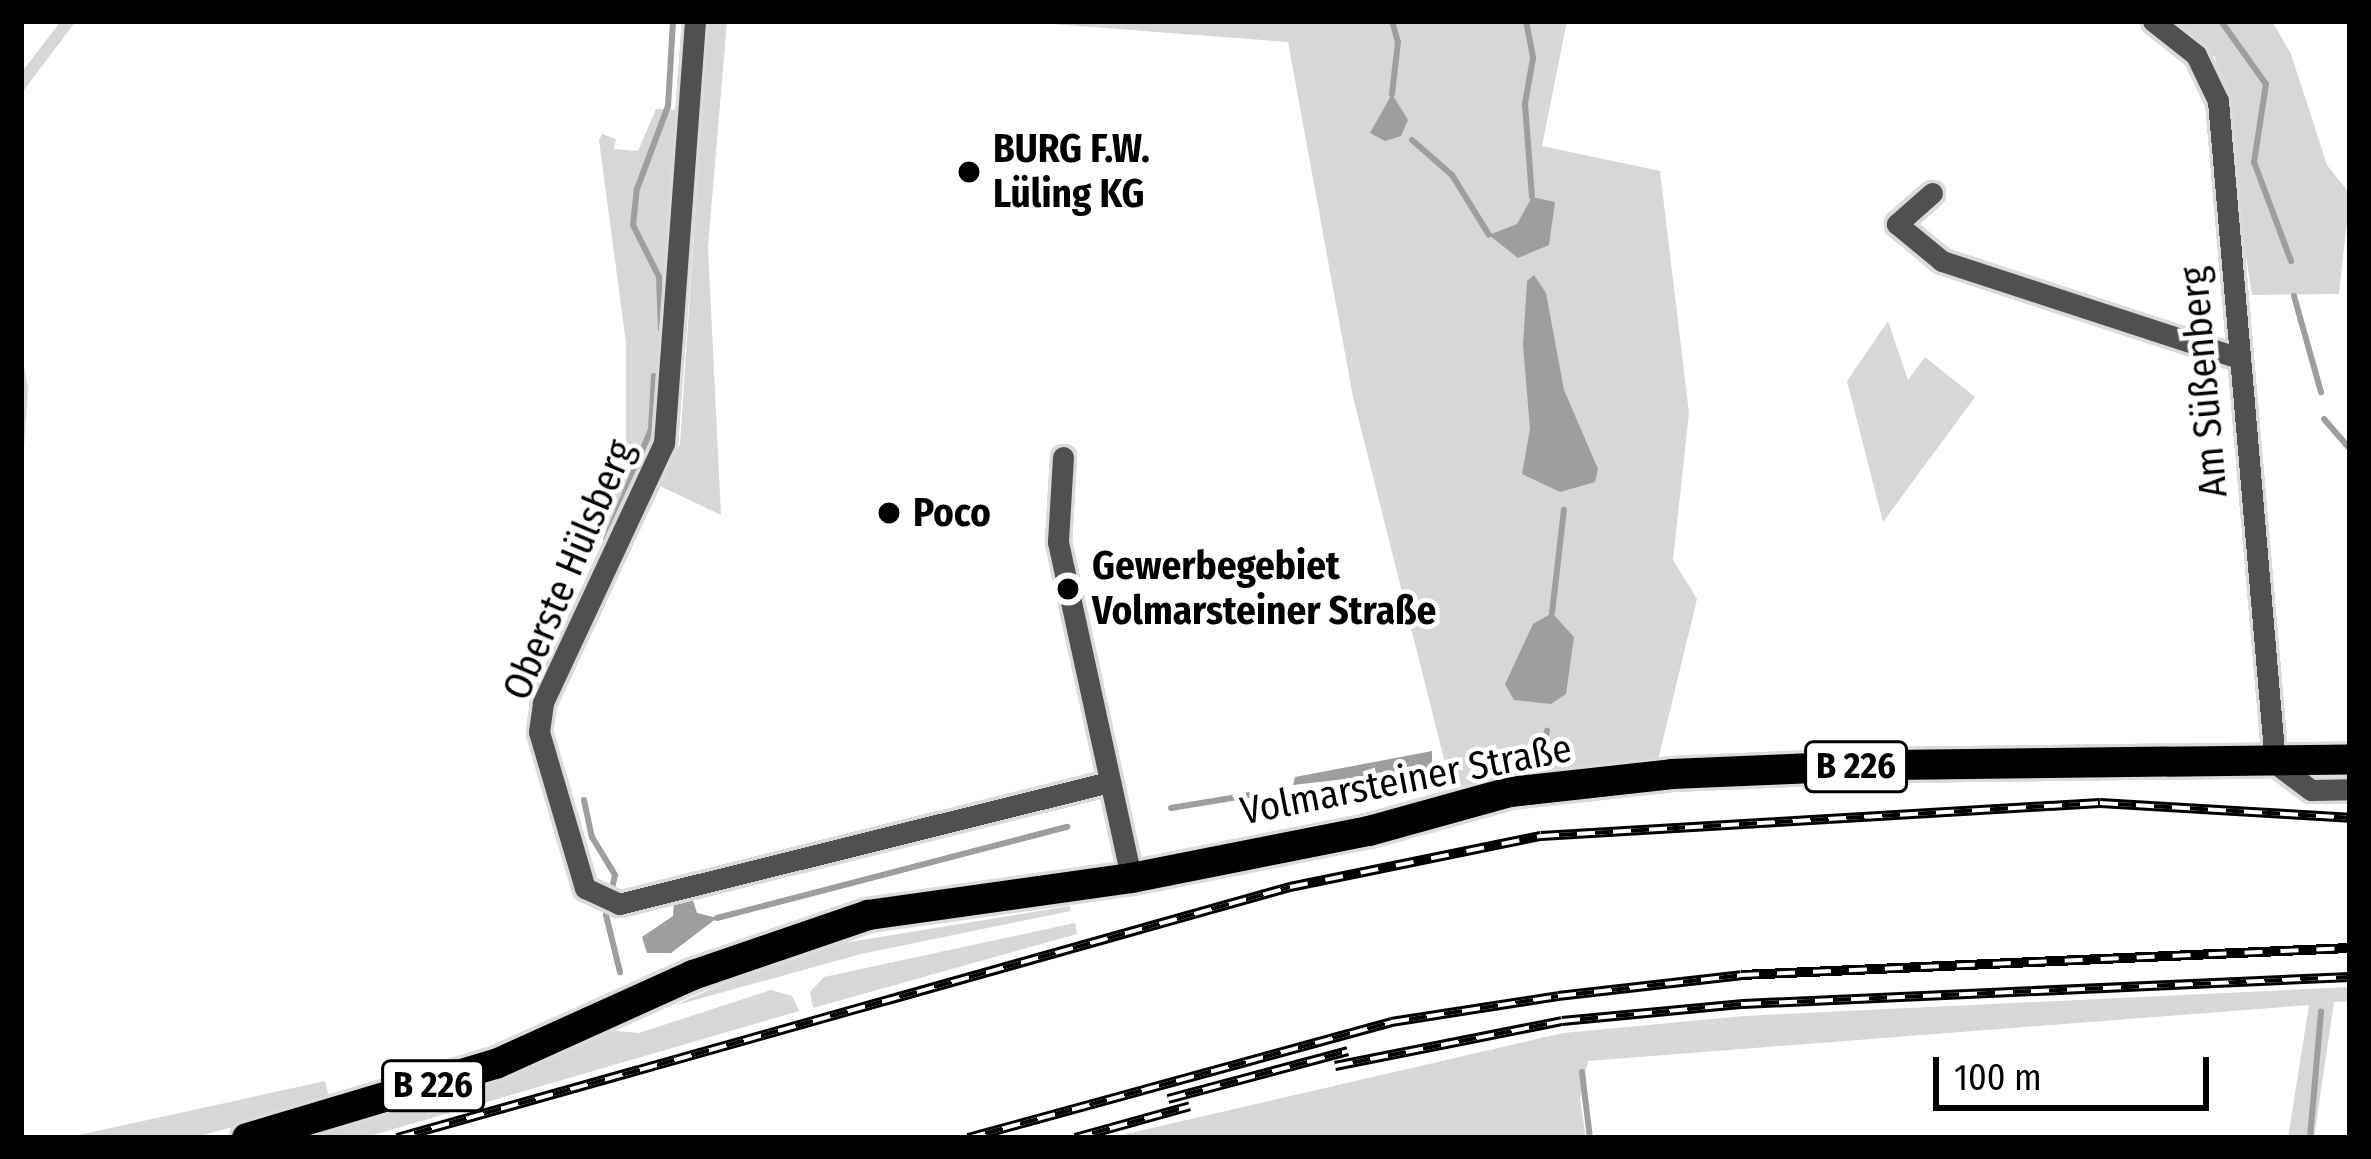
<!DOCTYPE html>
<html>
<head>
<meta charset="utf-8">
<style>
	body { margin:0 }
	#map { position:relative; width:2371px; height:1159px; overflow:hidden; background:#fff; font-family:"Fira Sans Condensed",sans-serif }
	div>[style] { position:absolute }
	.green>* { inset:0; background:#d7d7d7 }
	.water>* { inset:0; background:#9e9e9e }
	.stream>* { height:6px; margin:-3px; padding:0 3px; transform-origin:3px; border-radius:3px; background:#9e9e9e }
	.roads { filter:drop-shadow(3px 0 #dbdbdb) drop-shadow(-3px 0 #dbdbdb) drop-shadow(0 3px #dbdbdb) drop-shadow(0 -3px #dbdbdb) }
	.street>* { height:21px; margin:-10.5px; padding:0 10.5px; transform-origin:10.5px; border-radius:10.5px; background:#505050 }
	.primary>* { height:30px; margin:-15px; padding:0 15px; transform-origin:15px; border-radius:15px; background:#000 }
	.rail>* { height:10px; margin-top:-5px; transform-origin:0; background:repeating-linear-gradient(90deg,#fff 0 18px,#000 0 36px); box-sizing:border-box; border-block:3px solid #000 }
	.dots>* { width:33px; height:33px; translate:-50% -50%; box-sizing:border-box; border:6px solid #fff; border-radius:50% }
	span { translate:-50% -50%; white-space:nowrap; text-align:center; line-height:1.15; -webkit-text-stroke:9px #fff; paint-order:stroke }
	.shield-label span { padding:3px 9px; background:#fff; border:3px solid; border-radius:9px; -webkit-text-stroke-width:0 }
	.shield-label { font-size:36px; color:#000; font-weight:700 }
	.poi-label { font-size:39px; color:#000; font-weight:700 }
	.left { translate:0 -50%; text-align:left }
	.street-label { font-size:39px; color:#000 }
	.frame { position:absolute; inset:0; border:24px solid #000; pointer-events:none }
	.scale { position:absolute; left:1933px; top:1057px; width:276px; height:54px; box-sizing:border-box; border:6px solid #000; border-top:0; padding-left:15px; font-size:36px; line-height:42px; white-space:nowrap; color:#000; -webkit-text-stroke:9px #fff; paint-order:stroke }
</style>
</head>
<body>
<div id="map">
	<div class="green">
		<div style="clip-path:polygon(61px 21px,76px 21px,21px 94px,21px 73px)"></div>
		<div style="clip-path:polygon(708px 21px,727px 21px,708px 247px,721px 515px,660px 486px,680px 444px)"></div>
		<div style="clip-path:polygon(1013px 21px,1567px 21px,1542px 146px,1660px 171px,1689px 413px,1673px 560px,1697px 599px,1658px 760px,1451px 787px,1353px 397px,1288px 42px)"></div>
		<div style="clip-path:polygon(2152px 21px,2272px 21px,2291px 54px,2327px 165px,2350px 194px,2339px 294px,2252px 295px,2215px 57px)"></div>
		<div style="clip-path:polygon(656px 109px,684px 110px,656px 448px,611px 539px,605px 537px,610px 493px,626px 441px,626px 343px,599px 140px,602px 134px,616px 139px,614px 149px,638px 151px)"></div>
		<div style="clip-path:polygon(1888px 321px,1908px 380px,1925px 357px,1975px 397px,1883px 522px,1847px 381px)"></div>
		<div style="clip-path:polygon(21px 350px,28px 388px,21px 492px)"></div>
		<div style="clip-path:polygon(1070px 906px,1071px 911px,861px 954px,673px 1006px,800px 950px)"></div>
		<div style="clip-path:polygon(1075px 923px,1077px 934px,813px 1008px,810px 992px,824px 977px)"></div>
		<div style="clip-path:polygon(2350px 987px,2350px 1001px,2334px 1002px,2314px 1138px,2288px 1138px,2309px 1005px,1588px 1061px,1580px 1099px,1586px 1138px,1109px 1138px,1563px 1033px,1744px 1016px)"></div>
		<div style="clip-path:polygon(771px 990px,792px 996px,799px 1011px,363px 1138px,302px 1138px,504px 1078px,606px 1030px,639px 1033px)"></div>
		<div style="clip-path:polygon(325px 1081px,330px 1101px,192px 1138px,65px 1138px)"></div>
	</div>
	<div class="water">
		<div style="clip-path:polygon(1392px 94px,1408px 120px,1401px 136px,1385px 141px,1370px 133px)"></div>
		<div style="clip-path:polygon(1532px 197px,1555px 202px,1549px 245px,1518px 258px,1489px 235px,1517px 224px)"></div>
		<div style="clip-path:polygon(1534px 275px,1546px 293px,1564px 390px,1598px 469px,1595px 482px,1560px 492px,1522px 474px,1530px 429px,1523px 345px,1527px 281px)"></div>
		<div style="clip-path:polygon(1552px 613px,1574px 637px,1566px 694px,1551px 704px,1514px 700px,1505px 684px,1533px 624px)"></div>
		<div style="clip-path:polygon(1432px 751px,1432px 769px,1293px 785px,1295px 777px)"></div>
		<div style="clip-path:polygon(674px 901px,693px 901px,697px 913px,717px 918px,671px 953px,647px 953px,642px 937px,673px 916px)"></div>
	</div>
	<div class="stream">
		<div style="left:1526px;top:21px;width:38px;rotate:79deg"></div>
		<div style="left:1533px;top:58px;width:47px;rotate:99.9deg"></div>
		<div style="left:1525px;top:104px;width:93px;rotate:85.7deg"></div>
		<div style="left:2221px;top:21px;width:77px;rotate:54.5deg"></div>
		<div style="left:2266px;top:84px;width:79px;rotate:98.7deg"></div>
		<div style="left:2254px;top:162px;width:106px;rotate:69.5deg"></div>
		<div style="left:1392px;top:94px;width:52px;rotate:-83.4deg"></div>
		<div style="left:1398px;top:42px;width:22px;rotate:-106deg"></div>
		<div style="left:1412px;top:140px;width:53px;rotate:41.2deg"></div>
		<div style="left:1452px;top:175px;width:70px;rotate:58.3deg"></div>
		<div style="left:2294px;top:296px;width:100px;rotate:74.3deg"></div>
		<div style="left:661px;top:329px;width:52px;rotate:-92.2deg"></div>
		<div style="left:659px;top:277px;width:58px;rotate:-116.6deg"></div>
		<div style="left:633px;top:225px;width:36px;rotate:-84deg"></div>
		<div style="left:637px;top:189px;width:89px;rotate:-69.5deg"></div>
		<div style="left:668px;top:106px;width:85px;rotate:-86.6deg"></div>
		<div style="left:2324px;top:419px;width:40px;rotate:49deg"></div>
		<div style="left:606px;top:540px;width:120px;rotate:-67.9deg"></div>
		<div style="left:651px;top:429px;width:53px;rotate:-86.8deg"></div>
		<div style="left:1552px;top:613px;width:104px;rotate:-83.4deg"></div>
		<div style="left:1542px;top:751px;width:21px;rotate:-76deg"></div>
		<div style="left:584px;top:800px;width:38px;rotate:78deg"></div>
		<div style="left:592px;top:837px;width:44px;rotate:58.8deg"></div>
		<div style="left:615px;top:875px;width:41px;rotate:102.7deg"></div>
		<div style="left:606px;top:915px;width:59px;rotate:76.2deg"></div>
		<div style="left:1171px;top:808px;width:86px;rotate:-9.4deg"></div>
		<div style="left:717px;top:918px;width:362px;rotate:-14.6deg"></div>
		<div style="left:1582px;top:1072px;width:66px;rotate:83.1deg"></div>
		<div style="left:2310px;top:1138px;width:127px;rotate:-85deg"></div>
	</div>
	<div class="roads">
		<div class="street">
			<div style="left:695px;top:21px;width:423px;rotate:94.2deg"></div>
			<div style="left:664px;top:443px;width:287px;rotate:115deg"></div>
			<div style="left:543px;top:703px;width:29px;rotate:98deg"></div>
			<div style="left:539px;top:732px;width:163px;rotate:73.6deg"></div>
			<div style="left:585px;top:888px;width:38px;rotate:25deg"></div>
			<div style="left:619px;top:904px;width:505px;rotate:-13.98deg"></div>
			<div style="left:2153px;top:21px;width:55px;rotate:38.3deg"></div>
			<div style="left:2196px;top:55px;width:51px;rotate:64.4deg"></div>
			<div style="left:2218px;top:101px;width:664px;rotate:85.08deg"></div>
			<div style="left:2275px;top:763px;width:45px;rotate:36.9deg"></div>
			<div style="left:2311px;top:790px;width:39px;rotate:-1deg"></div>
			<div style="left:1932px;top:193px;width:47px;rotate:138.5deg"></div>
			<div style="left:1897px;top:224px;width:58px;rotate:39.4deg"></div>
			<div style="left:1942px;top:261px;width:309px;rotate:18.1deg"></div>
			<div style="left:1063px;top:457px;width:85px;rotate:93.4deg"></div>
			<div style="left:1058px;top:542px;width:344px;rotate:77.7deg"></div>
		</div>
		<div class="primary">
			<div style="left:247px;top:1138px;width:260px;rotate:-16.6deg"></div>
			<div style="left:496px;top:1064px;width:216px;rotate:-24.3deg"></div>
			<div style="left:693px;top:975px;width:185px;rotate:-18.9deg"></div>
			<div style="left:868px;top:915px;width:266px;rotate:-8deg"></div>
			<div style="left:1131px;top:878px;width:243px;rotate:-11.2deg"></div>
			<div style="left:1369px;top:831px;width:146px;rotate:-15.5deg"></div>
			<div style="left:1510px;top:792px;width:163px;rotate:-6.3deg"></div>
			<div style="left:1672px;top:774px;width:219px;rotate:-2.4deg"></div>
			<div style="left:1891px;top:765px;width:459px;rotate:-0.7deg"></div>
		</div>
	</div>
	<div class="rail">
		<div style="left:1335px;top:1066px;width:231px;rotate:-11.2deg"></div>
		<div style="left:1562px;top:1021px;width:182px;rotate:-5.4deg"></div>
		<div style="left:1743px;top:1004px;width:608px;rotate:-2.55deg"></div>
		<div style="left:1168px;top:1099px;width:186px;rotate:-14.9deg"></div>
		<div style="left:397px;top:1138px;width:928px;rotate:-15.7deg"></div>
		<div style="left:1290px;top:887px;width:256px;rotate:-11.5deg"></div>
		<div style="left:1541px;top:836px;width:560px;rotate:-3.38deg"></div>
		<div style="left:2100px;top:803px;width:250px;rotate:3.4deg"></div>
		<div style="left:968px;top:1138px;width:439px;rotate:-15.3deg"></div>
		<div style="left:1391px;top:1022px;width:169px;rotate:-8.8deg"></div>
		<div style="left:1558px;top:996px;width:184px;rotate:-6.5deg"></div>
		<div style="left:1741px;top:975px;width:610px;rotate:-2.54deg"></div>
		<div style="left:1075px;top:1138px;width:119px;rotate:-15.5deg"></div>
	</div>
	<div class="dots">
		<div style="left:969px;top:172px;background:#000"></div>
		<div style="left:889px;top:513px;background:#000"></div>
		<div style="left:1068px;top:589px;background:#000"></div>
	</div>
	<div class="shield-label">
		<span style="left:1856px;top:767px">B 226</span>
		<span style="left:433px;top:1086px">B 226</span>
	</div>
	<div class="poi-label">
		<span class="left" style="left:993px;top:172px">BURG F.W.<br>Lüling KG</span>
		<span class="left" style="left:913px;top:513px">Poco</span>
		<span class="left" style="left:1092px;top:589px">Gewerbegebiet<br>Volmarsteiner Straße</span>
	</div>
	<div class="street-label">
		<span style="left:2204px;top:382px;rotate:-95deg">Am Süßenberg</span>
		<span style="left:569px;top:570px;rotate:-67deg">Oberste Hülsberg</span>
		<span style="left:1406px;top:780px;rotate:-11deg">Volmarsteiner Straße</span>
	</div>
	<div class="frame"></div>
	<div class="scale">100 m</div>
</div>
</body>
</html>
